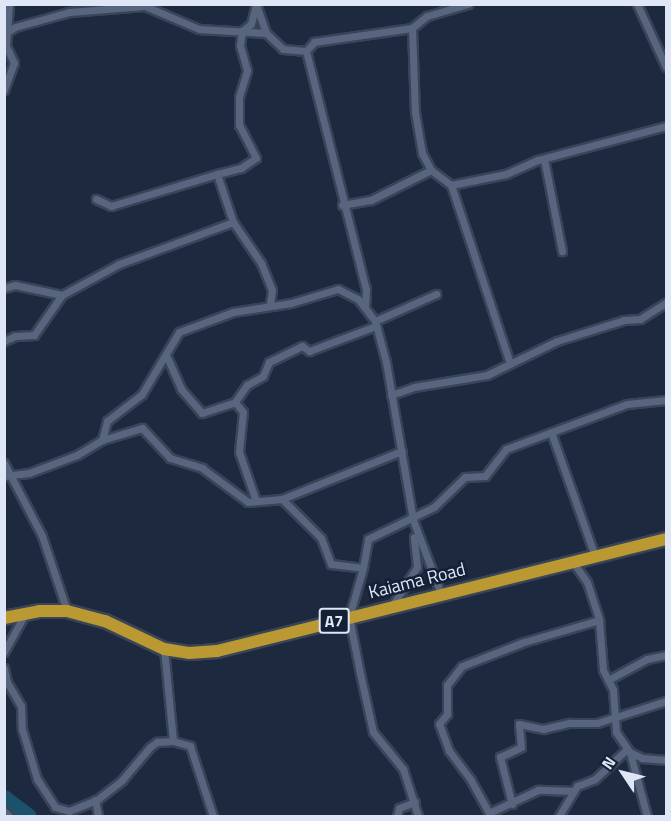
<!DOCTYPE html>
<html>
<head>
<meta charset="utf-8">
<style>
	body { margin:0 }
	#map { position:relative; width:671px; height:821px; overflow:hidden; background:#1d293f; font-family:"Titillium Web",sans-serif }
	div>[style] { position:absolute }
	.river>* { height:15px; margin:-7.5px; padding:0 7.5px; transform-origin:7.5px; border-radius:7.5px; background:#1b536d }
	.roads { filter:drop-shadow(2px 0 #3b4457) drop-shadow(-2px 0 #3b4457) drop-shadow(0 2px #3b4457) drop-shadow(0 -2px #3b4457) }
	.street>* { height:7px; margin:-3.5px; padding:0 3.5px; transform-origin:3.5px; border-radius:3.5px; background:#57657f }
	.highway>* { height:12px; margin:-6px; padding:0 6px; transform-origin:6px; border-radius:6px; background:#bb9932 }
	span { translate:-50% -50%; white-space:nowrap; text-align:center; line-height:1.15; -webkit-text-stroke:5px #142035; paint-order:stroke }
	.shield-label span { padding:2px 4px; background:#142035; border:2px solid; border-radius:4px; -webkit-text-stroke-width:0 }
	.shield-label { font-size:16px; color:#dfe7f6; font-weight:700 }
	.street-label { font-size:18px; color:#dfe7f6 }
	.frame { position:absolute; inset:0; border:6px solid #dfe7f6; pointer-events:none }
	.north { position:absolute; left:593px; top:743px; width:60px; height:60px; -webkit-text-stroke:4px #142035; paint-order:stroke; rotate:305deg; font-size:16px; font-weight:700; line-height:24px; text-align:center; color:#dfe7f6 }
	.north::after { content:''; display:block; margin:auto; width:21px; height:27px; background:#dfe7f6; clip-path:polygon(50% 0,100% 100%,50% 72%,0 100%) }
</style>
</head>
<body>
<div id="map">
	<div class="river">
		<div style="left:4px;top:797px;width:31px;rotate:37deg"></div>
	</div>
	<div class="roads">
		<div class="street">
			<div style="left:637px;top:4px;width:69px;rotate:65.3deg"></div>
			<div style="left:257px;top:7px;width:28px;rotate:71deg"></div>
			<div style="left:412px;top:28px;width:19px;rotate:-39deg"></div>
			<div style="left:427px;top:16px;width:43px;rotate:-16.3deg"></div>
			<div style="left:4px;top:34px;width:13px;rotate:-32deg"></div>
			<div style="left:15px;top:27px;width:56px;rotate:-15.5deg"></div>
			<div style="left:69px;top:12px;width:76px;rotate:-4.5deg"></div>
			<div style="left:145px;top:6px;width:59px;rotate:23.1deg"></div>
			<div style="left:199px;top:29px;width:67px;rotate:3.4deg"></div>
			<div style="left:266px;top:33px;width:23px;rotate:43deg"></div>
			<div style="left:283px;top:49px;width:23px;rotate:5deg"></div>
			<div style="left:306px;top:51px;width:12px;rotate:-48deg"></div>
			<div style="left:314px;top:42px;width:99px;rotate:-8.1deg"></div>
			<div style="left:412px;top:28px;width:84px;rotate:88deg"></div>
			<div style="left:415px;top:112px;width:42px;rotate:80.3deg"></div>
			<div style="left:422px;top:153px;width:19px;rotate:62deg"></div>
			<div style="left:431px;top:170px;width:25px;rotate:37deg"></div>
			<div style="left:451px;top:185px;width:56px;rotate:-11.3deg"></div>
			<div style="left:506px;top:174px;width:35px;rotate:-24deg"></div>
			<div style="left:538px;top:160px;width:132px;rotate:-14.9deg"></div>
			<div style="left:306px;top:51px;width:245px;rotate:75.9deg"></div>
			<div style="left:366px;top:289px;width:17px;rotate:93deg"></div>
			<div style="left:4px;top:90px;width:29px;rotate:-70deg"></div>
			<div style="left:14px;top:63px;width:19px;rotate:-115deg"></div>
			<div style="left:6px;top:46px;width:42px;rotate:-85.9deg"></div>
			<div style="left:544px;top:159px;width:94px;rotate:78.9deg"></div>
			<div style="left:217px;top:174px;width:25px;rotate:-14deg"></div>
			<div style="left:241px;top:168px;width:18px;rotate:-34deg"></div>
			<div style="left:256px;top:158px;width:37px;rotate:-117deg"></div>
			<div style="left:239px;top:125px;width:28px;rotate:-90deg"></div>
			<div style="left:239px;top:97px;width:28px;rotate:-73deg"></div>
			<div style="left:247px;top:70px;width:26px;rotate:-106deg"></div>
			<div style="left:240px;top:45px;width:14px;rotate:-82deg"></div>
			<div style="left:242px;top:31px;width:11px;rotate:-38deg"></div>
			<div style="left:251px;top:24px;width:21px;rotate:-76deg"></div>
			<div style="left:451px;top:185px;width:188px;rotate:71.7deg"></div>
			<div style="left:96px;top:199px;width:17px;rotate:25deg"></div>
			<div style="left:111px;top:206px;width:111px;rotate:-16.8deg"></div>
			<div style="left:217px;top:174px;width:51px;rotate:71.6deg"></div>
			<div style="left:342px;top:205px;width:29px;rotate:-10deg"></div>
			<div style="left:371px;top:200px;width:67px;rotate:-26.6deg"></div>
			<div style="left:4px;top:288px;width:11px;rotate:-15deg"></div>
			<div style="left:15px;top:285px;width:48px;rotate:12deg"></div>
			<div style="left:62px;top:295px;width:65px;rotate:-28.5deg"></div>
			<div style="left:119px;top:264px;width:121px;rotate:-20.2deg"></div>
			<div style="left:233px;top:222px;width:50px;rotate:55.7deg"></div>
			<div style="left:261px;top:263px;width:29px;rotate:68deg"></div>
			<div style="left:272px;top:290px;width:14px;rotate:98deg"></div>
			<div style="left:375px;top:321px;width:67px;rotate:-23.9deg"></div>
			<div style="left:4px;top:341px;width:12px;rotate:-24deg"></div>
			<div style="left:15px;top:336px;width:19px;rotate:-3deg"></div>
			<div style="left:34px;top:335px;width:49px;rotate:-55deg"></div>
			<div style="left:167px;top:357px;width:35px;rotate:66deg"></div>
			<div style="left:181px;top:389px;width:32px;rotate:49deg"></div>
			<div style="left:202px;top:413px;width:35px;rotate:-18deg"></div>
			<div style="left:391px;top:395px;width:24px;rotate:-19deg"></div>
			<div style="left:414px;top:387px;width:74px;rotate:-9.3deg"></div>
			<div style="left:487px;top:375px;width:78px;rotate:-25.9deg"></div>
			<div style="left:557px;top:341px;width:70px;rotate:-17.4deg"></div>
			<div style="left:624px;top:320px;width:16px;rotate:-4deg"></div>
			<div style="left:640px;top:319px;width:31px;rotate:-32deg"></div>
			<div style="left:551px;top:432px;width:132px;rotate:70.5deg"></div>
			<div style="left:102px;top:440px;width:42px;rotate:-16.7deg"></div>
			<div style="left:142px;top:428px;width:41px;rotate:47deg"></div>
			<div style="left:170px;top:458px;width:34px;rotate:17deg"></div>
			<div style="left:202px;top:468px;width:57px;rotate:36.5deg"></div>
			<div style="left:248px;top:502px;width:34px;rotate:-5deg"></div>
			<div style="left:282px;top:499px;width:129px;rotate:-21.8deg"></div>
			<div style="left:4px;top:463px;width:82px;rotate:62.5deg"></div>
			<div style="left:42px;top:536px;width:79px;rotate:71.6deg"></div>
			<div style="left:4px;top:476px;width:25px;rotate:-7deg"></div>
			<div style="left:29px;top:473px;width:51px;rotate:-20.6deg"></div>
			<div style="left:77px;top:455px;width:29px;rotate:-31deg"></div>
			<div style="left:102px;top:440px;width:20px;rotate:-75deg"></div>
			<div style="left:107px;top:421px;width:44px;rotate:-37.6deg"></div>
			<div style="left:142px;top:394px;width:72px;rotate:-59.2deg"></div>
			<div style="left:179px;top:332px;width:58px;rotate:-20.3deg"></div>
			<div style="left:233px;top:312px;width:59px;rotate:-8.8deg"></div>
			<div style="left:291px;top:303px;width:49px;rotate:-16.6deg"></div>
			<div style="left:338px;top:289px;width:22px;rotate:27deg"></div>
			<div style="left:358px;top:299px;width:28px;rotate:52deg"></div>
			<div style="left:375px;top:321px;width:42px;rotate:75deg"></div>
			<div style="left:386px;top:362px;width:160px;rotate:80.3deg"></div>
			<div style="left:413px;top:520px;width:79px;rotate:69.3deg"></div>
			<div style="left:282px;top:499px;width:55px;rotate:45deg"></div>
			<div style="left:321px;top:538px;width:28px;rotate:69deg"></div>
			<div style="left:331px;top:564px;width:32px;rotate:7deg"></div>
			<div style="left:363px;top:568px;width:51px;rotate:105.9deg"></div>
			<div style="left:349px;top:617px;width:57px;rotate:78.9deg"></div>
			<div style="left:360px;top:673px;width:60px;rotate:77.6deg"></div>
			<div style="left:373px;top:732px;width:48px;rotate:51deg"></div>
			<div style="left:403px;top:769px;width:49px;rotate:72.3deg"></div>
			<div style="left:256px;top:501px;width:52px;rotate:-109.1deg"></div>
			<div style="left:239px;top:452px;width:40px;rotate:-84.3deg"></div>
			<div style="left:243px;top:412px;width:13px;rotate:-129deg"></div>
			<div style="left:235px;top:402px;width:21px;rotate:-55deg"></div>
			<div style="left:247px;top:385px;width:18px;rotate:-29deg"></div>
			<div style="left:263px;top:376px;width:15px;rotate:-67deg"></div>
			<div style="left:269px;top:362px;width:37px;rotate:-26deg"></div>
			<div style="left:302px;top:346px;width:9px;rotate:36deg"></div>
			<div style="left:309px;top:351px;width:72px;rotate:-20.5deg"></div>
			<div style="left:573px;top:562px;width:24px;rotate:55deg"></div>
			<div style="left:587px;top:582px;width:40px;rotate:72deg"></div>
			<div style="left:599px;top:620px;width:50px;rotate:85.4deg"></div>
			<div style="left:603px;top:670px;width:22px;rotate:63deg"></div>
			<div style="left:613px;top:690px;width:42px;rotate:85.9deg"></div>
			<div style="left:616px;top:732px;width:25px;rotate:56deg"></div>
			<div style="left:630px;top:753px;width:65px;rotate:74.9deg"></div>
			<div style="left:363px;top:568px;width:29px;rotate:-80deg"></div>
			<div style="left:368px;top:539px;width:73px;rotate:-25.9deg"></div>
			<div style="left:434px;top:507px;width:43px;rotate:-44.1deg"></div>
			<div style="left:465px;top:477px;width:20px;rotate:-3deg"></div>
			<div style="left:485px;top:476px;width:34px;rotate:-52deg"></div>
			<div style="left:506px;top:449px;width:129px;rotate:-20.4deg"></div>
			<div style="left:627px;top:404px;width:39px;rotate:-6deg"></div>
			<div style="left:392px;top:606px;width:46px;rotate:-57.3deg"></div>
			<div style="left:417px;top:567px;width:30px;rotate:-96deg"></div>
			<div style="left:164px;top:649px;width:92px;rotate:84.4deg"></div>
			<div style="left:4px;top:652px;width:43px;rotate:-61.1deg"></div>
			<div style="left:4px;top:668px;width:14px;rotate:78deg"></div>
			<div style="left:7px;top:682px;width:28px;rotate:60deg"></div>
			<div style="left:21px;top:706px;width:23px;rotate:88deg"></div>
			<div style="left:22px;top:729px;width:52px;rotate:73.3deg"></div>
			<div style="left:37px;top:779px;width:33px;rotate:57deg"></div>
			<div style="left:55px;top:807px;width:15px;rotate:16deg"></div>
			<div style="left:69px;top:811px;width:31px;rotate:-22deg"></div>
			<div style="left:98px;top:799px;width:31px;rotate:-38deg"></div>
			<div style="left:122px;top:780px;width:43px;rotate:-49.7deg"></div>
			<div style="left:150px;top:747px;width:9px;rotate:-36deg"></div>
			<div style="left:157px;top:742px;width:16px;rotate:-4deg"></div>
			<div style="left:173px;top:741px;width:18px;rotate:16deg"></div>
			<div style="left:190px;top:746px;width:74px;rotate:71.8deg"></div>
			<div style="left:608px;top:680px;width:44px;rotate:-28.3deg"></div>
			<div style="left:647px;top:659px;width:19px;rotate:-12deg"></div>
			<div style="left:574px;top:791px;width:36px;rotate:-178deg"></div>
			<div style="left:538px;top:790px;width:54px;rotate:154.9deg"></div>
			<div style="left:489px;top:813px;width:38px;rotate:-119deg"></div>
			<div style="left:471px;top:780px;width:36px;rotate:-127deg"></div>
			<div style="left:449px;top:751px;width:29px;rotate:-110deg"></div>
			<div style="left:439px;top:724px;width:13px;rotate:-51deg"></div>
			<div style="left:447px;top:714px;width:29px;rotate:-90deg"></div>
			<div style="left:447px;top:685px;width:24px;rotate:-52deg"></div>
			<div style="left:462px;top:666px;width:66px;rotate:-21.2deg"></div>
			<div style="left:524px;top:642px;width:78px;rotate:-16.3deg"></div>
			<div style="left:95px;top:800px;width:16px;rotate:79deg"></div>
			<div style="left:512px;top:804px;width:49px;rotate:-104.3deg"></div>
			<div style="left:500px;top:757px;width:23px;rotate:-25deg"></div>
			<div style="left:521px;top:747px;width:23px;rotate:-95deg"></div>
			<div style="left:519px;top:724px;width:25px;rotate:12deg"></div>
			<div style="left:543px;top:729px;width:28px;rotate:-13deg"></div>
			<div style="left:570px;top:723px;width:27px"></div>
			<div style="left:597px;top:723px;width:72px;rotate:-17.7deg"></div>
			<div style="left:4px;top:811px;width:7px;rotate:45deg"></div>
			<div style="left:397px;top:816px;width:8px;rotate:-76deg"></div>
			<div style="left:399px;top:808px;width:17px;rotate:-21deg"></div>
			<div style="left:559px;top:816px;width:35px;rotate:-59deg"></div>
			<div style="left:577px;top:786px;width:19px;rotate:-21deg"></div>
			<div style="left:595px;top:779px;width:42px;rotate:-43.1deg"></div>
			<div style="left:626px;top:750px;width:18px;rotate:27deg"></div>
			<div style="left:642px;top:758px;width:24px;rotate:5deg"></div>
		</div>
		<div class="highway">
			<div style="left:4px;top:618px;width:36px;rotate:-11deg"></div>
			<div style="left:39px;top:611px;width:28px"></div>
			<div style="left:67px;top:611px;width:39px;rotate:15deg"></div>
			<div style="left:105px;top:621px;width:65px;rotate:25.4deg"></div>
			<div style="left:164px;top:649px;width:25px;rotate:9deg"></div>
			<div style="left:189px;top:653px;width:28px;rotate:-4deg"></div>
			<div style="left:217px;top:651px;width:463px;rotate:-14deg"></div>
		</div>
	</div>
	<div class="shield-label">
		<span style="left:334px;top:621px">A7</span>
	</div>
	<div class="street-label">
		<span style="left:417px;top:581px;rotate:-14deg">Kaiama Road</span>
	</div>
	<div class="frame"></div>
	<div class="north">N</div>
</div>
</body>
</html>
